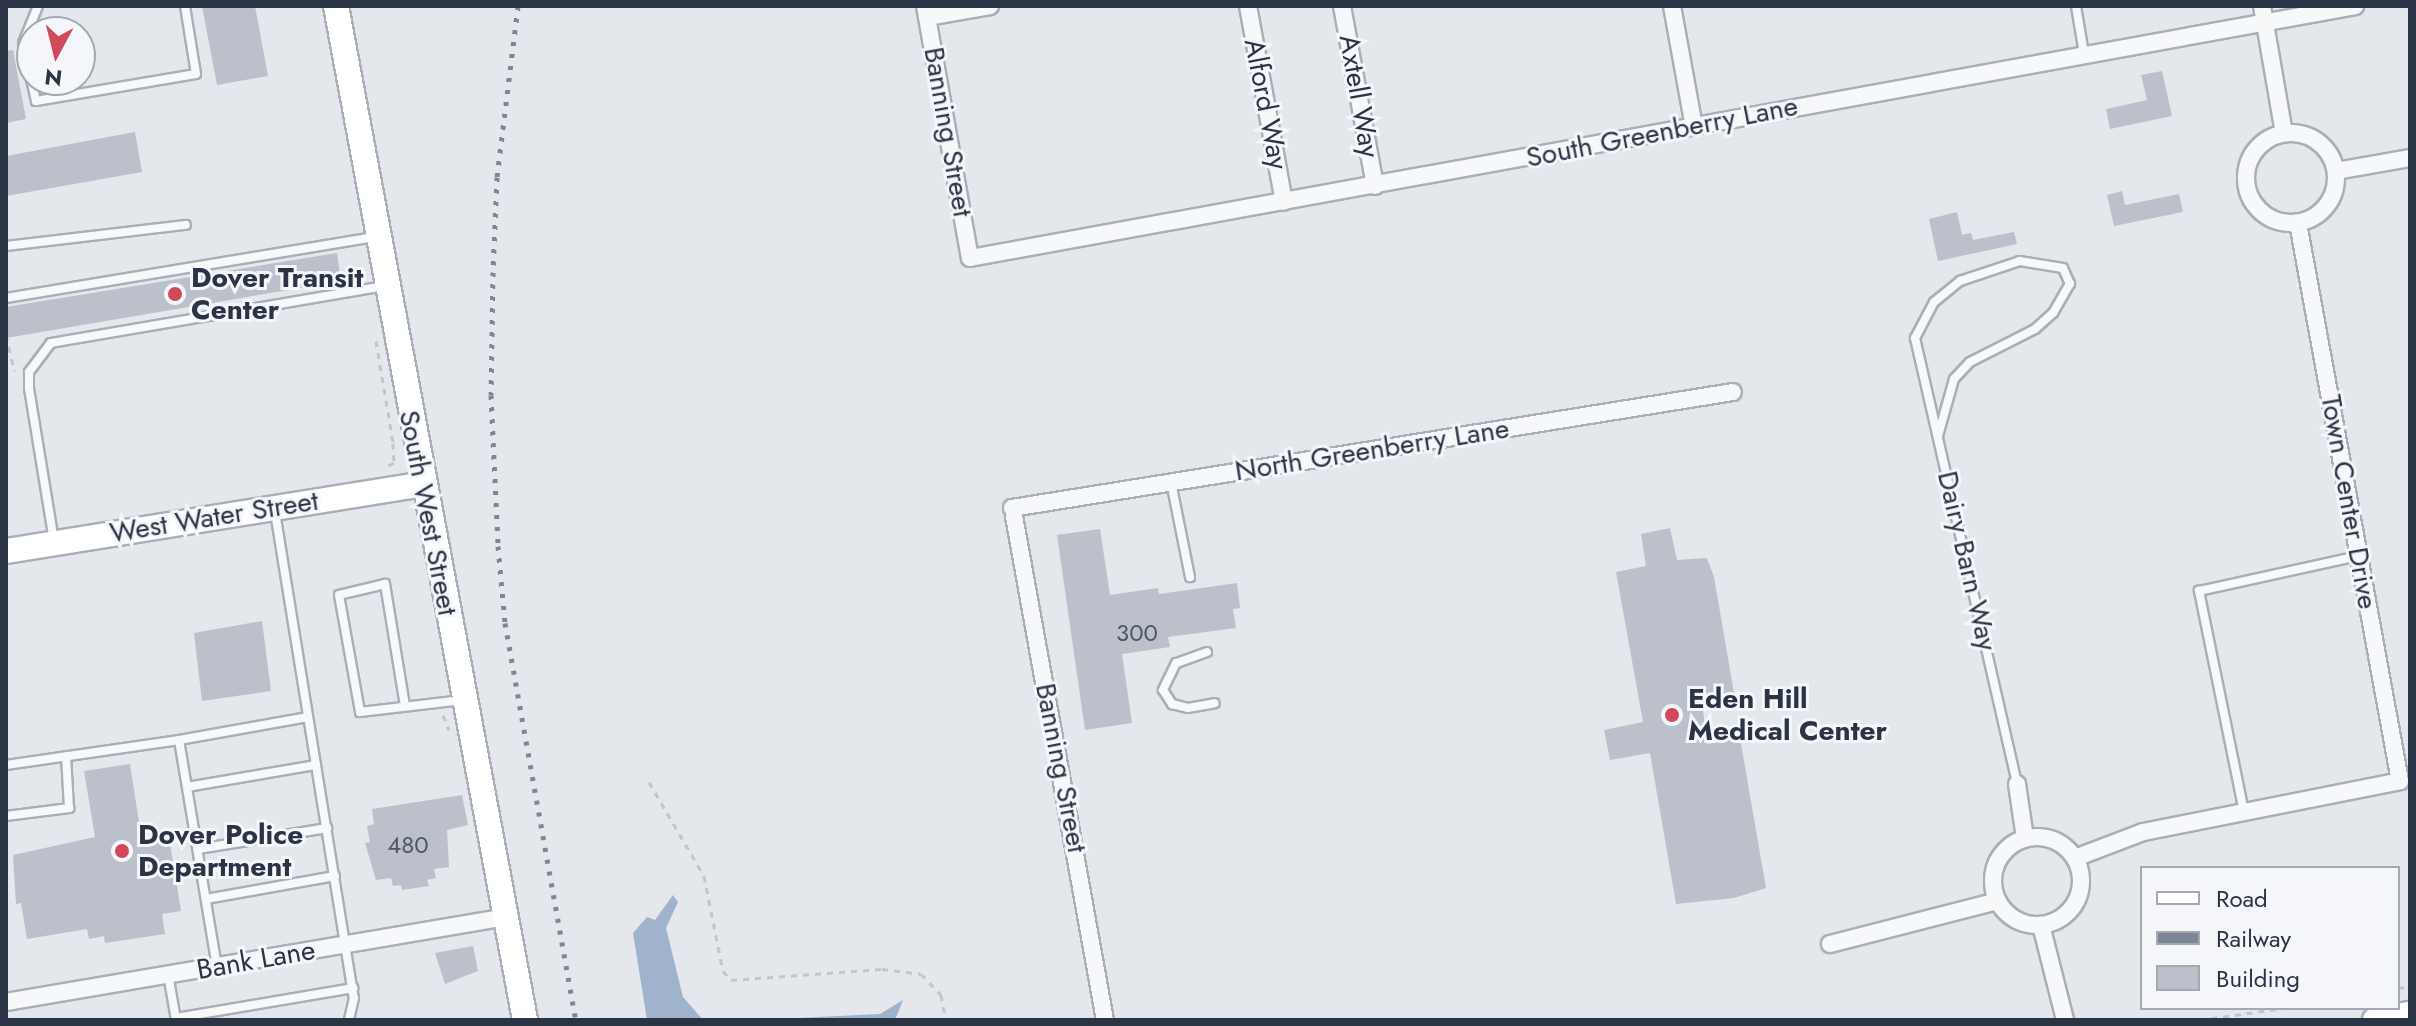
<!DOCTYPE html>
<html>
<head>
<meta charset="utf-8">
<style>
	body { margin:0 }
	#map { position:relative; width:2416px; height:1026px; overflow:hidden; background:#e4e7ec; font-family:Jost,sans-serif }
	div>[style] { position:absolute }
	.water>* { inset:0; background:#9fb4cc }
	.building>* { inset:0; background:#bbc0ca }
	.path>* { height:3px; margin-top:-1.5px; transform-origin:0; background:repeating-linear-gradient(90deg,#c2c5cb 0 6px,transparent 0 12px) }
	.roads { filter:drop-shadow(2px 0 #a9aeb7) drop-shadow(-2px 0 #a9aeb7) drop-shadow(0 2px #a9aeb7) drop-shadow(0 -2px #a9aeb7) }
	.lane>* { height:8px; margin:-4px; padding:0 4px; transform-origin:4px; border-radius:4px; background:#f7f8fa }
	.street>* { height:16px; margin:-8px; padding:0 8px; transform-origin:8px; border-radius:8px; background:#f7f8fa }
	.street>.ring { margin:-8px; padding:0; box-sizing:content-box; background:none; border:16px solid #f7f8fa; border-radius:50% }
	.secondary>* { height:24px; margin:-12px; padding:0 12px; transform-origin:12px; border-radius:12px; background:#fff }
	.rail>* { height:5px; margin-top:-2.5px; transform-origin:0; background:repeating-linear-gradient(90deg,#7d8696 0 4px,transparent 0 12px) }
	.dots>* { width:22px; height:22px; translate:-50% -50%; box-sizing:border-box; border:4px solid #f4f6f9; border-radius:50% }
	span { translate:-50% -50%; white-space:nowrap; text-align:center; line-height:1.15; -webkit-text-stroke:6px #f4f6f9; paint-order:stroke }
	.number-label { font-size:24px; color:#4f5766 }
	.number-label span { -webkit-text-stroke-width:0 }
	.street-label { font-size:28px; color:#2b3445 }
	.poi-label { font-size:28px; color:#2b3445; font-weight:700 }
	.left { translate:0 -50%; text-align:left }
	.frame { position:absolute; inset:0; border:8px solid #2b3445; pointer-events:none }
	.legend { position:absolute; left:2140px; top:866px; width:260px; height:144px; box-sizing:border-box; background:#f4f6f9; border:2px solid #a4a8b1; margin:0; padding:10px 14px; list-style:none; font-size:24px; color:#2b3445 }
	.legend li { display:flex; align-items:center; gap:16px; height:40px }
	.legend b { width:40px; border:2px solid #a4a8b1 }
	.north { position:absolute; left:16px; top:16px; width:80px; height:80px; box-sizing:border-box; background:#f4f6f9; border:2px solid #a4a8b1; border-radius:50%; rotate:187deg; font-size:22px; font-weight:700; line-height:32px; text-align:center; color:#2b3445 }
	.north::after { content:''; display:block; margin:auto; width:28px; height:36px; background:#d1495b; clip-path:polygon(50% 0,100% 100%,50% 72%,0 100%) }
</style>
</head>
<body>
<div id="map">
	<div class="water">
		<div style="clip-path:polygon(673px 895px,678px 902px,666px 928px,683px 997px,703px 1020px,647px 1020px,633px 933px,647px 917px,655px 920px)"></div>
		<div style="clip-path:polygon(903px 1000px,895px 1020px,755px 1020px,880px 1014px)"></div>
	</div>
	<div class="building">
		<div style="clip-path:polygon(202px 6px,255px 6px,268px 76px,217px 85px)"></div>
		<div style="clip-path:polygon(13px 50px,26px 119px,6px 123px,6px 51px)"></div>
		<div style="clip-path:polygon(2162px 71px,2172px 116px,2110px 129px,2106px 109px,2147px 100px,2141px 75px)"></div>
		<div style="clip-path:polygon(135px 132px,142px 172px,6px 196px,6px 156px)"></div>
		<div style="clip-path:polygon(2122px 191px,2125px 205px,2179px 194px,2183px 212px,2114px 226px,2107px 195px)"></div>
		<div style="clip-path:polygon(1957px 212px,1962px 235px,1971px 233px,1973px 240px,2014px 232px,2017px 244px,1938px 261px,1929px 219px)"></div>
		<div style="clip-path:polygon(337px 253px,341px 281px,6px 338px,6px 307px)"></div>
		<div style="clip-path:polygon(1670px 528px,1677px 560px,1707px 558px,1714px 577px,1736px 705px,1703px 710px,1707px 744px,1740px 738px,1766px 888px,1734px 898px,1676px 904px,1650px 753px,1610px 760px,1604px 730px,1643px 722px,1616px 572px,1646px 566px,1641px 534px)"></div>
		<div style="clip-path:polygon(1100px 529px,1110px 595px,1158px 588px,1159px 594px,1237px 583px,1240px 608px,1233px 609px,1236px 628px,1168px 637px,1170px 647px,1122px 654px,1132px 723px,1085px 730px,1057px 535px)"></div>
		<div style="clip-path:polygon(262px 621px,271px 691px,202px 701px,194px 633px)"></div>
		<div style="clip-path:polygon(130px 764px,142px 842px,169px 837px,181px 911px,162px 914px,165px 934px,105px 943px,104px 936px,89px 939px,87px 929px,27px 939px,21px 903px,16px 904px,13px 855px,95px 837px,84px 771px)"></div>
		<div style="clip-path:polygon(462px 795px,468px 825px,447px 830px,449px 867px,434px 869px,436px 878px,427px 880px,429px 886px,402px 890px,401px 885px,393px 886px,391px 878px,376px 880px,365px 843px,370px 842px,367px 826px,374px 824px,372px 809px)"></div>
		<div style="clip-path:polygon(473px 946px,478px 971px,445px 984px,435px 953px)"></div>
	</div>
	<div class="path">
		<div style="left:6px;top:335px;width:37px;rotate:77deg"></div>
		<div style="left:376px;top:341px;width:103px;rotate:80.5deg"></div>
		<div style="left:393px;top:443px;width:20px;rotate:87deg"></div>
		<div style="left:394px;top:463px;width:12px;rotate:156deg"></div>
		<div style="left:443px;top:715px;width:16px;rotate:68deg"></div>
		<div style="left:649px;top:782px;width:109px;rotate:59.7deg"></div>
		<div style="left:704px;top:876px;width:97px;rotate:78.7deg"></div>
		<div style="left:723px;top:971px;width:12px;rotate:48deg"></div>
		<div style="left:731px;top:980px;width:151px;rotate:-4.2deg"></div>
		<div style="left:882px;top:969px;width:39px;rotate:7deg"></div>
		<div style="left:921px;top:974px;width:29px;rotate:46deg"></div>
		<div style="left:941px;top:995px;width:25px;rotate:79deg"></div>
		<div style="left:2398px;top:988px;width:12px;rotate:-9deg"></div>
		<div style="left:2199px;top:1020px;width:86px;rotate:-8deg"></div>
	</div>
	<div class="roads">
		<div class="lane">
			<div style="left:38px;top:6px;width:40px;rotate:112deg"></div>
			<div style="left:23px;top:43px;width:59px;rotate:77.4deg"></div>
			<div style="left:36px;top:101px;width:162px;rotate:-9.6deg"></div>
			<div style="left:196px;top:74px;width:69px;rotate:-99.2deg"></div>
			<div style="left:2076px;top:6px;width:49px;rotate:80.5deg"></div>
			<div style="left:6px;top:246px;width:181px;rotate:-6.7deg"></div>
			<div style="left:6px;top:298px;width:375px;rotate:-9.4deg"></div>
			<div style="left:1938px;top:436px;width:59px;rotate:-74.3deg"></div>
			<div style="left:1954px;top:379px;width:23px;rotate:-47deg"></div>
			<div style="left:1970px;top:362px;width:73px;rotate:-26.9deg"></div>
			<div style="left:2035px;top:329px;width:24px;rotate:-42deg"></div>
			<div style="left:2053px;top:313px;width:34px;rotate:-60deg"></div>
			<div style="left:2070px;top:284px;width:17px;rotate:-114deg"></div>
			<div style="left:2063px;top:268px;width:44px;rotate:-170.8deg"></div>
			<div style="left:2020px;top:261px;width:63px;rotate:161.6deg"></div>
			<div style="left:1960px;top:281px;width:33px;rotate:141deg"></div>
			<div style="left:1934px;top:302px;width:41px;rotate:117.8deg"></div>
			<div style="left:1915px;top:338px;width:458px;rotate:77.1deg"></div>
			<div style="left:1173px;top:492px;width:87px;rotate:78.7deg"></div>
			<div style="left:275px;top:512px;width:492px;rotate:80.8deg"></div>
			<div style="left:354px;top:998px;width:23px;rotate:103deg"></div>
			<div style="left:54px;top:541px;width:155px;rotate:-99.3deg"></div>
			<div style="left:29px;top:388px;width:16px;rotate:-90deg"></div>
			<div style="left:29px;top:372px;width:36px;rotate:-53deg"></div>
			<div style="left:51px;top:343px;width:339px;rotate:-9.7deg"></div>
			<div style="left:1207px;top:652px;width:33px;rotate:160deg"></div>
			<div style="left:1176px;top:663px;width:30px;rotate:116deg"></div>
			<div style="left:1163px;top:690px;width:17px;rotate:57deg"></div>
			<div style="left:1172px;top:704px;width:16px;rotate:14deg"></div>
			<div style="left:1188px;top:708px;width:27px;rotate:-10deg"></div>
			<div style="left:405px;top:706px;width:124px;rotate:-99.3deg"></div>
			<div style="left:385px;top:584px;width:47px;rotate:166.6deg"></div>
			<div style="left:339px;top:595px;width:119px;rotate:79.8deg"></div>
			<div style="left:360px;top:712px;width:103px;rotate:-6.7deg"></div>
			<div style="left:179px;top:740px;width:131px;rotate:-10.1deg"></div>
			<div style="left:6px;top:765px;width:175px;rotate:-8.2deg"></div>
			<div style="left:179px;top:740px;width:229px;rotate:80.5deg"></div>
			<div style="left:187px;top:787px;width:131px;rotate:-9.7deg"></div>
			<div style="left:2244px;top:812px;width:226px;rotate:-101.5deg"></div>
			<div style="left:2199px;top:591px;width:163px;rotate:-12.4deg"></div>
			<div style="left:6px;top:816px;width:64px;rotate:-7.2deg"></div>
			<div style="left:69px;top:808px;width:52px;rotate:-93.3deg"></div>
			<div style="left:198px;top:849px;width:131px;rotate:-9.2deg"></div>
			<div style="left:206px;top:899px;width:131px;rotate:-10.1deg"></div>
			<div style="left:168px;top:974px;width:47px;rotate:80.1deg"></div>
			<div style="left:176px;top:1018px;width:180px;rotate:-9.6deg"></div>
		</div>
		<div class="street">
			<div style="left:925px;top:6px;width:256px;rotate:79.9deg"></div>
			<div style="left:970px;top:258px;width:1408px;rotate:-10.31deg"></div>
			<div style="left:1248px;top:6px;width:199px;rotate:79.6deg"></div>
			<div style="left:1342px;top:6px;width:183px;rotate:79.6deg"></div>
			<div style="left:1672px;top:6px;width:123px;rotate:79.7deg"></div>
			<div style="left:2262px;top:6px;width:129px;rotate:80.2deg"></div>
			<div style="left:927px;top:17px;width:64px;rotate:-9.9deg"></div>
			<div class="ring" style="left:2246px;top:133px;width:74px;height:74px"></div>
			<div style="left:2336px;top:171px;width:75px;rotate:-10deg"></div>
			<div style="left:1012px;top:508px;width:730px;rotate:-9.14deg"></div>
			<div style="left:1014px;top:516px;width:512px;rotate:79.77deg"></div>
			<div style="left:2017px;top:784px;width:55px;rotate:81.6deg"></div>
			<div class="ring" style="left:1993px;top:837px;width:72px;height:72px"></div>
			<div style="left:2075px;top:858px;width:73px;rotate:-20.9deg"></div>
			<div style="left:2143px;top:832px;width:262px;rotate:-11.2deg"></div>
			<div style="left:2400px;top:781px;width:567px;rotate:-100.36deg"></div>
			<div style="left:2041px;top:925px;width:98px;rotate:75.8deg"></div>
			<div style="left:1830px;top:944px;width:172px;rotate:-14.4deg"></div>
			<div style="left:6px;top:1002px;width:507px;rotate:-9.65deg"></div>
		</div>
		<div class="secondary">
			<div style="left:336px;top:6px;width:1031px;rotate:79.44deg"></div>
			<div style="left:6px;top:551px;width:421px;rotate:-9.1deg"></div>
			<div style="left:2375px;top:1020px;width:36px;rotate:-10deg"></div>
		</div>
	</div>
	<div class="rail">
		<div style="left:518px;top:6px;width:172px;rotate:97deg"></div>
		<div style="left:497px;top:177px;width:95px;rotate:92.4deg"></div>
		<div style="left:493px;top:272px;width:123px;rotate:90.9deg"></div>
		<div style="left:491px;top:395px;width:151px;rotate:87.3deg"></div>
		<div style="left:498px;top:546px;width:77px;rotate:84.8deg"></div>
		<div style="left:505px;top:623px;width:403px;rotate:79.9deg"></div>
	</div>
	<div class="dots">
		<div style="left:175px;top:294px;background:#d1495b"></div>
		<div style="left:1672px;top:715px;background:#d1495b"></div>
		<div style="left:122px;top:851px;background:#d1495b"></div>
	</div>
	<div class="number-label">
		<span style="left:1137px;top:633px">300</span>
		<span style="left:408px;top:845px">480</span>
	</div>
	<div class="street-label">
		<span style="left:1359px;top:96px;rotate:80deg">Axtell Way</span>
		<span style="left:1266px;top:104px;rotate:79deg">Alford Way</span>
		<span style="left:948px;top:132px;rotate:80deg">Banning Street</span>
		<span style="left:1662px;top:132px;rotate:-11deg">South Greenberry Lane</span>
		<span style="left:1372px;top:450px;rotate:-9deg">North Greenberry Lane</span>
		<span style="left:2349px;top:502px;rotate:80deg">Town Center Drive</span>
		<span style="left:428px;top:513px;rotate:79deg">South West Street</span>
		<span style="left:214px;top:517px;rotate:-9deg">West Water Street</span>
		<span style="left:1967px;top:561px;rotate:77deg">Dairy Barn Way</span>
		<span style="left:1061px;top:768px;rotate:79deg">Banning Street</span>
		<span style="left:256px;top:960px;rotate:-10deg">Bank Lane</span>
	</div>
	<div class="poi-label">
		<span class="left" style="left:191px;top:294px">Dover Transit<br>Center</span>
		<span class="left" style="left:1688px;top:715px">Eden Hill<br>Medical Center</span>
		<span class="left" style="left:138px;top:851px">Dover Police<br>Department</span>
	</div>
	<div class="frame"></div>
	<ul class="legend">
	<li><b style="height:10px;background:#fff"></b>Road</li>
	<li><b style="height:10px;background:#7d8696"></b>Railway</li>
	<li><b style="height:22px;background:#bbc0ca"></b>Building</li>
	</ul>
	<div class="north">N</div>
</div>
</body>
</html>
